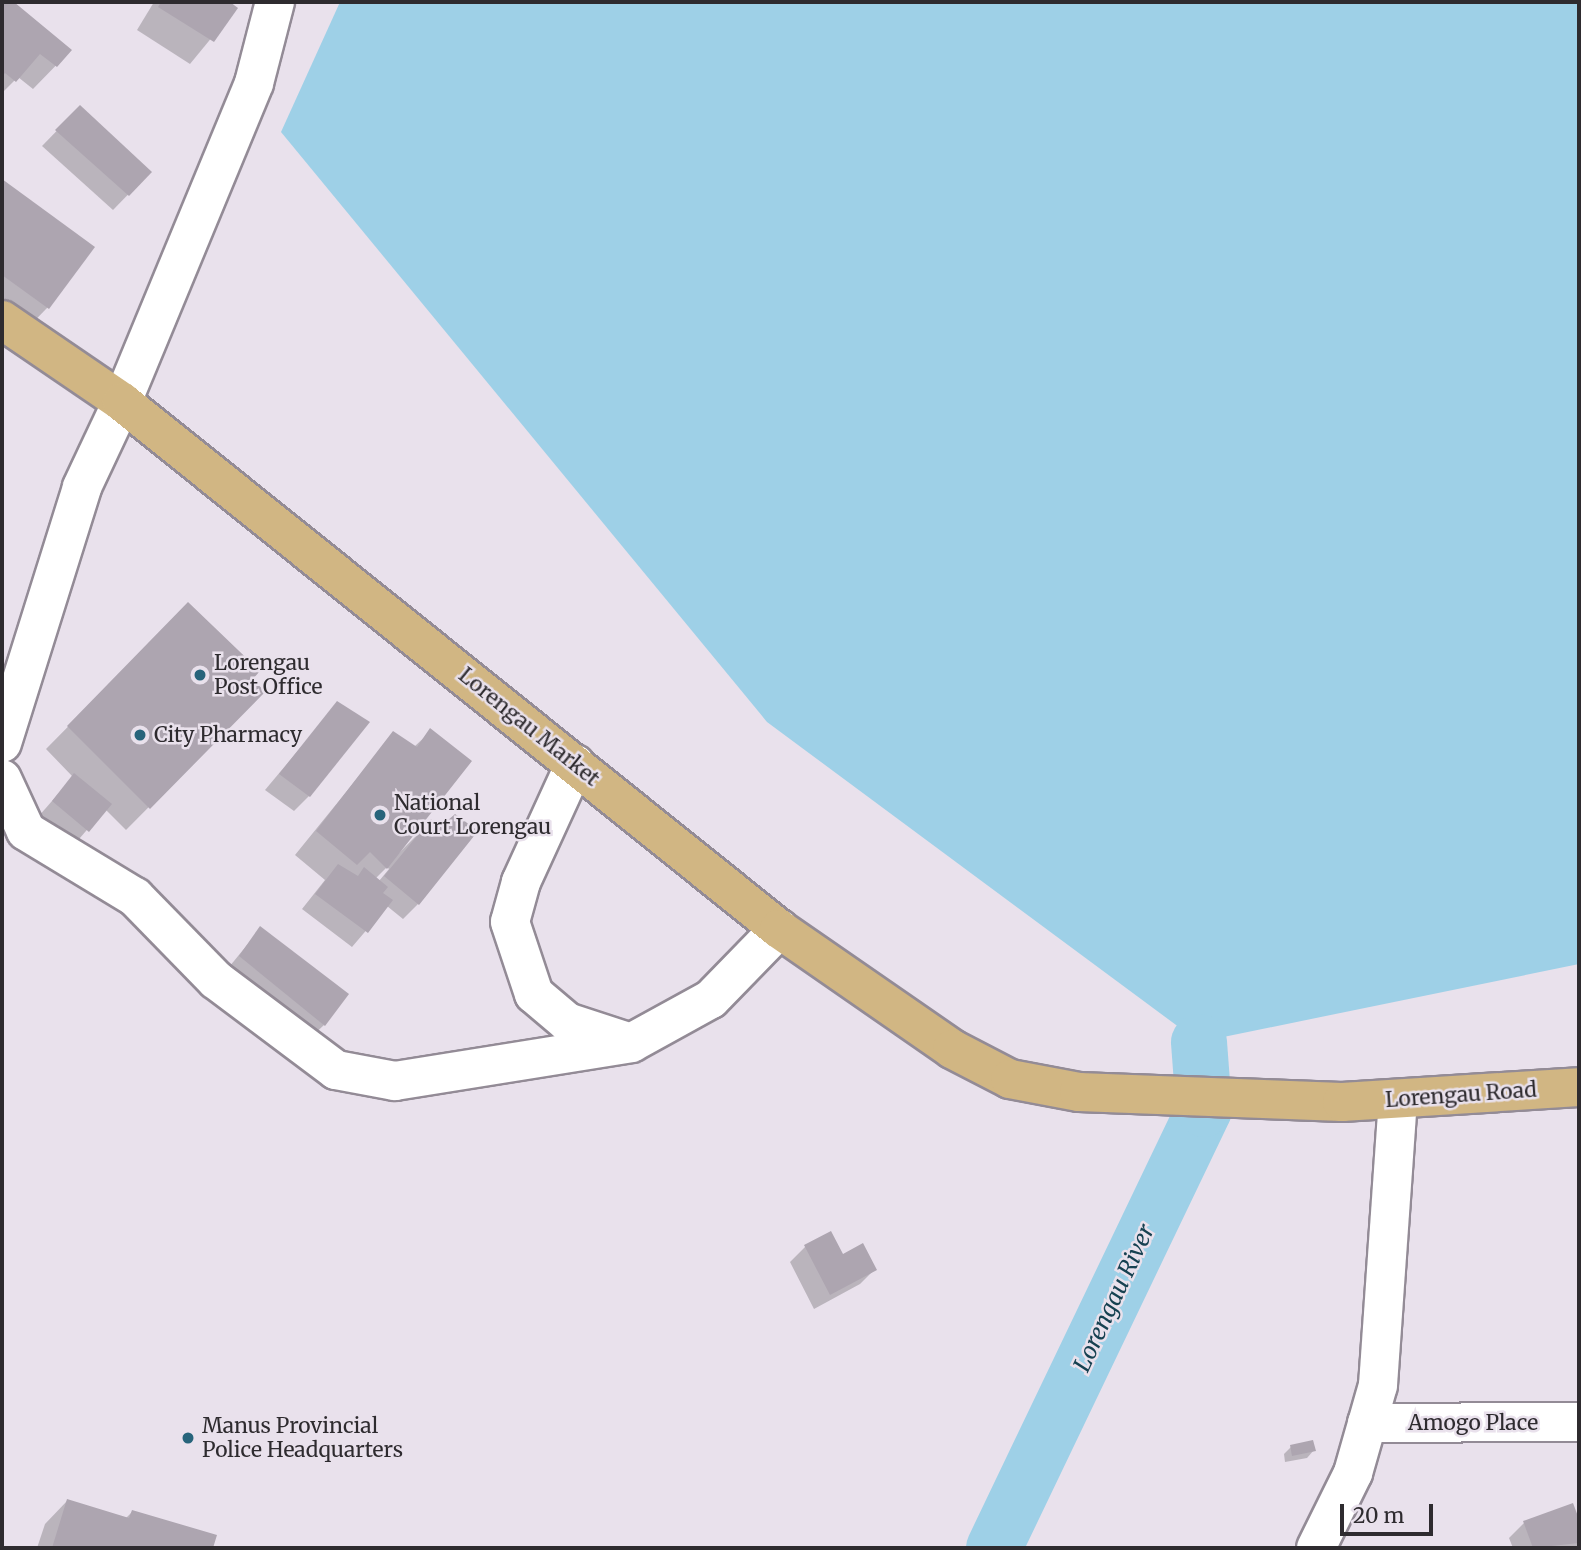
<!DOCTYPE html>
<html>
<head>
<meta charset="utf-8">
<style>
	body { margin:0 }
	#map { position:relative; width:1581px; height:1550px; overflow:hidden; background:#e9e1ec; font-family:Merriweather,serif }
	div>[style] { position:absolute }
	.water>* { inset:0; background:#9ed0e7 }
	.shadow>* { inset:0; background:#0003 }
	.river>* { height:56px; margin:-28px; padding:0 28px; transform-origin:28px; border-radius:28px; background:#9ed0e7 }
	.building>* { inset:0; background:#ada5b0 }
	.roads { filter:drop-shadow(2px 0 #938b96) drop-shadow(-2px 0 #938b96) drop-shadow(0 2px #938b96) drop-shadow(0 -2px #938b96) }
	.minor>* { height:38px; margin:-19px; padding:0 19px; transform-origin:19px; border-radius:19px; background:#fff }
	.major>* { height:38px; margin:-19px; padding:0 19px; transform-origin:19px; border-radius:19px; background:#d1b683 }
	.dots>* { width:19px; height:19px; translate:-50% -50%; box-sizing:border-box; border:4px solid #e9e1ec; border-radius:50% }
	span { translate:-50% -50%; white-space:nowrap; text-align:center; line-height:1.15; -webkit-text-stroke:5px #e9e1ec; paint-order:stroke }
	.poi-label { font-size:21px; color:#2e2b2f }
	.left { translate:0 -50%; text-align:left }
	.street-label { font-size:21px; color:#2e2b2f }
	.water-label { font-size:23px; color:#164151; font-style:italic }
	.frame { position:absolute; inset:0; border:4px solid #2e2b2f; pointer-events:none }
	.scale { position:absolute; left:1340px; top:1504px; width:93px; height:32px; box-sizing:border-box; border:4px solid #2e2b2f; border-top:0; padding-left:9px; font-size:21px; line-height:24px; white-space:nowrap; color:#2e2b2f; -webkit-text-stroke:5px #e9e1ec; paint-order:stroke }
</style>
</head>
<body>
<div id="map">
	<div class="water">
		<div style="clip-path:polygon(340px 2px,1579px 2px,1579px 964px,1199px 1042px,767px 722px,281px 132px)"></div>
	</div>
	<div class="shadow">
		<div style="clip-path:polygon(2px 2px,11px 2px,70px 51px,33px 89px,18px 77px,2px 93px)"></div>
		<div style="clip-path:polygon(154px 2px,227px 2px,236px 8px,190px 64px,137px 30px)"></div>
		<div style="clip-path:polygon(80px 107px,149px 173px,113px 210px,42px 146px)"></div>
		<div style="clip-path:polygon(2px 181px,93px 248px,47px 308px,18px 338px,2px 326px)"></div>
		<div style="clip-path:polygon(188px 605px,263px 692px,126px 830px,105px 809px,73px 846px,38px 817px,73px 777px,46px 749px)"></div>
		<div style="clip-path:polygon(338px 703px,309px 796px,294px 811px,265px 790px)"></div>
		<div style="clip-path:polygon(evenodd,431px 731px,395px 857px,430px 822px,418px 904px,403px 919px,387px 906px,352px 947px,302px 909px,325px 880px,295px 855px,394px 733px,414px 747px,431px 731px,387px 867px,389px 869px,379px 881px,375px 879px,387px 867px)"></div>
		<div style="clip-path:polygon(260px 929px,324px 1025px,309px 1039px,225px 972px)"></div>
		<div style="clip-path:polygon(830px 1233px,842px 1256px,875px 1269px,860px 1284px,814px 1309px,790px 1262px,805px 1247px)"></div>
		<div style="clip-path:polygon(1291px 1447px,1314px 1450px,1307px 1458px,1285px 1462px,1284px 1454px)"></div>
		<div style="clip-path:polygon(67px 1501px,125px 1519px,132px 1512px,215px 1537px,211px 1548px,37px 1548px,45px 1524px)"></div>
		<div style="clip-path:polygon(1572px 1505px,1579px 1524px,1577px 1548px,1513px 1548px,1509px 1538px,1524px 1523px)"></div>
	</div>
	<div class="river">
		<div style="left:994px;top:1548px;width:487px;rotate:-64.4deg"></div>
		<div style="left:1204px;top:1109px;width:67px;rotate:-94.3deg"></div>
	</div>
	<div class="building">
		<div style="clip-path:polygon(2px 2px,14px 2px,72px 50px,57px 67px,40px 54px,16px 82px,5px 73px,2px 77px)"></div>
		<div style="clip-path:polygon(161px 2px,230px 2px,238px 8px,214px 42px,158px 7px)"></div>
		<div style="clip-path:polygon(80px 105px,152px 172px,129px 196px,55px 130px)"></div>
		<div style="clip-path:polygon(2px 179px,95px 247px,49px 309px,2px 275px)"></div>
		<div style="clip-path:polygon(188px 602px,260px 671px,253px 679px,265px 692px,150px 809px,67px 726px)"></div>
		<div style="clip-path:polygon(337px 701px,370px 722px,310px 797px,279px 774px)"></div>
		<div style="clip-path:polygon(430px 728px,472px 761px,387px 869px,370px 852px,357px 865px,316px 831px,393px 731px,417px 747px)"></div>
		<div style="clip-path:polygon(74px 773px,112px 804px,89px 832px,52px 801px)"></div>
		<div style="clip-path:polygon(455px 814px,478px 831px,419px 905px,384px 876px,431px 819px,438px 829px)"></div>
		<div style="clip-path:polygon(338px 864px,358px 876px,364px 867px,388px 887px,383px 893px,393px 900px,368px 933px,315px 894px)"></div>
		<div style="clip-path:polygon(260px 926px,349px 994px,325px 1026px,239px 956px)"></div>
		<div style="clip-path:polygon(831px 1231px,843px 1254px,863px 1243px,877px 1270px,830px 1295px,804px 1245px)"></div>
		<div style="clip-path:polygon(1313px 1440px,1316px 1451px,1292px 1456px,1290px 1445px)"></div>
		<div style="clip-path:polygon(67px 1499px,129px 1518px,132px 1510px,217px 1535px,213px 1548px,52px 1548px)"></div>
		<div style="clip-path:polygon(1573px 1503px,1579px 1519px,1579px 1543px,1533px 1548px,1523px 1521px)"></div>
	</div>
	<div class="roads">
		<div class="minor">
			<div style="left:2px;top:743px;width:268px;rotate:-72.6deg"></div>
			<div style="left:82px;top:487px;width:94px;rotate:-64.8deg"></div>
			<div style="left:122px;top:402px;width:345px;rotate:-67.5deg"></div>
			<div style="left:254px;top:83px;width:84px;rotate:-75.5deg"></div>
			<div style="left:575px;top:764px;width:130px;rotate:114.6deg"></div>
			<div style="left:521px;top:882px;width:41px;rotate:105.4deg"></div>
			<div style="left:510px;top:922px;width:76px;rotate:71.6deg"></div>
			<div style="left:534px;top:994px;width:43px;rotate:40.3deg"></div>
			<div style="left:567px;top:1022px;width:58px;rotate:18.1deg"></div>
			<div style="left:2px;top:779px;width:57px;rotate:65.2deg"></div>
			<div style="left:26px;top:831px;width:127px;rotate:31.2deg"></div>
			<div style="left:135px;top:897px;width:116px;rotate:45.7deg"></div>
			<div style="left:216px;top:980px;width:150px;rotate:36.9deg"></div>
			<div style="left:336px;top:1070px;width:60px;rotate:10.6deg"></div>
			<div style="left:395px;top:1081px;width:239px;rotate:-9.1deg"></div>
			<div style="left:631px;top:1043px;width:91px;rotate:-28.8deg"></div>
			<div style="left:711px;top:999px;width:98px;rotate:-45.8deg"></div>
			<div style="left:1367px;top:1423px;width:212px;rotate:-0.3deg"></div>
			<div style="left:1316px;top:1548px;width:84px;rotate:-63.7deg"></div>
			<div style="left:1353px;top:1473px;width:91px;rotate:-74.1deg"></div>
			<div style="left:1378px;top:1385px;width:286px;rotate:-86deg"></div>
		</div>
		<div class="major">
			<div style="left:2px;top:320px;width:145px;rotate:34.3deg"></div>
			<div style="left:122px;top:402px;width:842px;rotate:38.73deg"></div>
			<div style="left:779px;top:929px;width:211px;rotate:34.7deg"></div>
			<div style="left:952px;top:1049px;width:65px;rotate:27.3deg"></div>
			<div style="left:1010px;top:1079px;width:70px;rotate:10.7deg"></div>
			<div style="left:1079px;top:1092px;width:263px;rotate:2.2deg"></div>
			<div style="left:1342px;top:1102px;width:237px;rotate:-3.6deg"></div>
		</div>
	</div>
	<div class="dots">
		<div style="left:200px;top:675px;background:#27647b"></div>
		<div style="left:140px;top:735px;background:#27647b"></div>
		<div style="left:380px;top:815px;background:#27647b"></div>
		<div style="left:188px;top:1438px;background:#27647b"></div>
	</div>
	<div class="poi-label">
		<span class="left" style="left:214px;top:675px">Lorengau<br>Post Office</span>
		<span class="left" style="left:154px;top:735px">City Pharmacy</span>
		<span class="left" style="left:394px;top:815px">National<br>Court Lorengau</span>
		<span class="left" style="left:202px;top:1438px">Manus Provincial<br>Police Headquarters</span>
	</div>
	<div class="street-label">
		<span style="left:529px;top:727px;rotate:39deg">Lorengau Market</span>
		<span style="left:1461px;top:1095px;rotate:-4deg">Lorengau Road</span>
		<span style="left:1473px;top:1423px">Amogo Place</span>
	</div>
	<div class="water-label">
		<span style="left:1114px;top:1298px;rotate:-65deg">Lorengau River</span>
	</div>
	<div class="frame"></div>
	<div class="scale">20 m</div>
</div>
</body>
</html>
